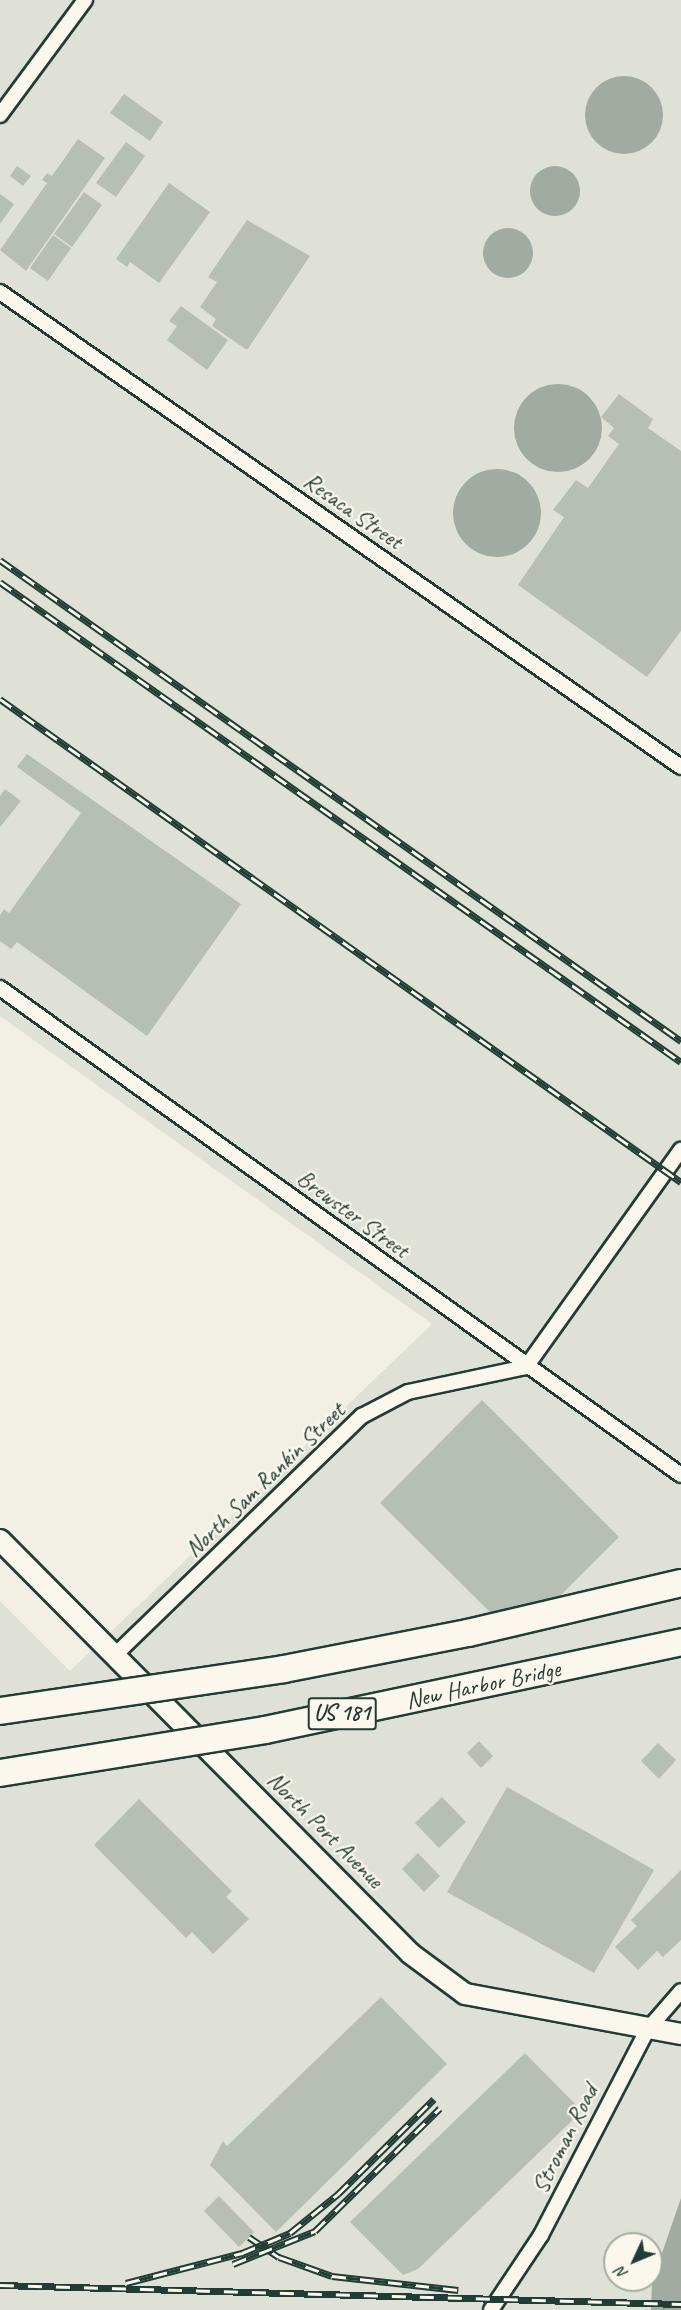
<!DOCTYPE html>
<html>
<head>
<meta charset="utf-8">
<style>
	body { margin:0 }
	#map { position:relative; width:681px; height:2310px; overflow:hidden; background:#f2f0e5; font-family:Caveat,sans-serif }
	div>[style] { position:absolute }
	.built>* { inset:0; background:#e0e1d6 }
	.water>* { inset:0; background:#a2aba1 }
	.round { border-radius:50% }
	.building>* { inset:0; background:#b7beb3 }
	.roads { filter:drop-shadow(2px 0 #1f3d34) drop-shadow(-2px 0 #1f3d34) drop-shadow(0 2px #1f3d34) drop-shadow(0 -2px #1f3d34) }
	.minor>* { height:14px; margin:-7px; padding:0 7px; transform-origin:7px; border-radius:7px; background:#fbf7ec }
	.secondary>* { height:20px; margin:-10px; padding:0 10px; transform-origin:10px; border-radius:10px; background:#fbf7ec }
	.rail>* { height:7px; margin-top:-3.5px; transform-origin:0; background:repeating-linear-gradient(90deg,#fbf7ec 0 14px,#1f3d34 0 28px); box-sizing:border-box; border-block:2px solid #1f3d34 }
	.bridges { filter:drop-shadow(2px 0 #1f3d34) drop-shadow(-2px 0 #1f3d34) drop-shadow(0 2px #1f3d34) drop-shadow(0 -2px #1f3d34) }
	.motorway-bridge>* { height:26px; margin:-13px; padding:0 13px; transform-origin:13px; border-radius:13px; background:#fbf7ec }
	span { translate:-50% -50%; white-space:nowrap; text-align:center; line-height:1.15; -webkit-text-stroke:4.5px #fbf7ec; paint-order:stroke }
	.shield-label span { padding:2px 4px; background:#fbf7ec; border:2px solid; border-radius:4px; -webkit-text-stroke-width:0 }
	.shield-label { font-size:22px; color:#1f3d34; font-weight:700 }
	.street-label { font-size:24px; color:#1f3d34 }
	.north { position:absolute; left:603px; top:2232px; width:60px; height:60px; box-sizing:border-box; background:#fbf7ec; border:2px solid #a3ada2; border-radius:50%; rotate:226deg; font-size:16px; font-weight:700; line-height:24px; text-align:center; color:#1f3d34 }
	.north::after { content:''; display:block; margin:auto; width:21px; height:27px; background:#1f3d34; clip-path:polygon(50% 0,100% 100%,50% 72%,0 100%) }
</style>
</head>
<body>
<div id="map">
	<div class="built">
		<div style="clip-path:polygon(evenodd,0 0,681px 0,681px 2310px,0 2310px,0 1601px,70px 1671px,432px 1324px,0 1016px,0 0,615px 2244px,651px 2244px,651px 2280px,615px 2280px,615px 2244px)"></div>
	</div>
	<div class="water">
		<div class="round" style="left:585px;top:76px;width:78px;height:78px"></div>
		<div class="round" style="left:530px;top:166px;width:50px;height:50px"></div>
		<div class="round" style="left:483px;top:228px;width:50px;height:50px"></div>
		<div class="round" style="left:514px;top:384px;width:88px;height:88px"></div>
		<div class="round" style="left:453px;top:469px;width:88px;height:88px"></div>
		<div style="clip-path:polygon(681px 2198px,681px 2310px,651px 2310px,652px 2282px)"></div>
	</div>
	<div class="building">
		<div style="clip-path:polygon(124px 94px,163px 122px,150px 141px,110px 113px)"></div>
		<div style="clip-path:polygon(78px 139px,105px 158px,26px 271px,0 250px,47px 183px,42px 180px,47px 173px,52px 176px)"></div>
		<div style="clip-path:polygon(126px 142px,145px 156px,116px 197px,96px 183px)"></div>
		<div style="clip-path:polygon(17px 166px,31px 176px,23px 186px,10px 176px)"></div>
		<div style="clip-path:polygon(169px 183px,210px 212px,159px 283px,130px 262px,127px 267px,116px 259px)"></div>
		<div style="clip-path:polygon(84px 192px,102px 205px,72px 247px,54px 234px)"></div>
		<div style="clip-path:polygon(0 194px,14px 204px,0 224px)"></div>
		<div style="clip-path:polygon(247px 220px,310px 256px,247px 350px,212px 326px,216px 319px,200px 307px,217px 282px,208px 277px)"></div>
		<div style="clip-path:polygon(53px 235px,71px 248px,48px 281px,30px 268px)"></div>
		<div style="clip-path:polygon(181px 306px,228px 340px,207px 370px,167px 340px,177px 326px,169px 321px)"></div>
		<div style="clip-path:polygon(619px 394px,653px 419px,648px 428px,681px 451px,681px 631px,647px 677px,518px 585px,564px 517px,553px 510px,576px 480px,588px 488px,619px 444px,608px 436px,614px 428px,601px 417px)"></div>
		<div style="clip-path:polygon(27px 754px,241px 904px,147px 1036px,17px 942px,11px 949px,0 941px,0 915px,4px 909px,9px 913px,81px 813px,17px 767px)"></div>
		<div style="clip-path:polygon(5px 789px,21px 801px,0 827px,0 796px)"></div>
		<div style="clip-path:polygon(482px 1400px,619px 1537px,517px 1639px,380px 1503px)"></div>
		<div style="clip-path:polygon(479px 1741px,493px 1756px,481px 1768px,467px 1753px)"></div>
		<div style="clip-path:polygon(658px 1743px,676px 1760px,659px 1779px,641px 1761px)"></div>
		<div style="clip-path:polygon(507px 1787px,654px 1870px,594px 1973px,447px 1892px)"></div>
		<div style="clip-path:polygon(442px 1797px,466px 1822px,439px 1848px,415px 1823px)"></div>
		<div style="clip-path:polygon(139px 1799px,232px 1891px,226px 1897px,249px 1919px,213px 1954px,192px 1932px,186px 1938px,94px 1845px)"></div>
		<div style="clip-path:polygon(418px 1853px,440px 1876px,424px 1892px,402px 1869px)"></div>
		<div style="clip-path:polygon(681px 1870px,681px 1940px,663px 1957px,657px 1951px,638px 1970px,615px 1947px,637px 1926px,631px 1920px)"></div>
		<div style="clip-path:polygon(381px 1997px,447px 2064px,276px 2232px,210px 2165px,223px 2141px,227px 2146px)"></div>
		<div style="clip-path:polygon(525px 2053px,582px 2111px,418px 2269px,403px 2275px,350px 2222px)"></div>
		<div style="clip-path:polygon(219px 2196px,254px 2232px,239px 2247px,204px 2211px)"></div>
	</div>
	<div class="roads">
		<div class="minor">
			<div style="left:0;top:115px;width:143px;rotate:-53.5deg"></div>
			<div style="left:0;top:292px;width:830px;rotate:34.9deg"></div>
			<div style="left:0;top:988px;width:837px;rotate:35.57deg"></div>
			<div style="left:115px;top:1655px;width:344px;rotate:-44.1deg"></div>
			<div style="left:362px;top:1416px;width:52px;rotate:-27.6deg"></div>
			<div style="left:408px;top:1392px;width:121px;rotate:-12deg"></div>
			<div style="left:526px;top:1367px;width:267px;rotate:-54.5deg"></div>
			<div style="left:491px;top:2310px;width:90px;rotate:-56.3deg"></div>
			<div style="left:541px;top:2235px;width:232px;rotate:-62.6deg"></div>
			<div style="left:648px;top:2029px;width:50px;rotate:-49deg"></div>
		</div>
		<div class="secondary">
			<div style="left:0;top:1540px;width:583px;rotate:45.21deg"></div>
			<div style="left:411px;top:1954px;width:67px;rotate:36.5deg"></div>
			<div style="left:465px;top:1994px;width:220px;rotate:10.5deg"></div>
		</div>
	</div>
	<div class="rail">
		<div style="left:0;top:560px;width:834px;rotate:35.23deg"></div>
		<div style="left:0;top:582px;width:833px;rotate:35.18deg"></div>
		<div style="left:0;top:699px;width:835px;rotate:35.35deg"></div>
		<div style="left:249px;top:2237px;width:36px;rotate:34deg"></div>
		<div style="left:279px;top:2257px;width:56px;rotate:19.7deg"></div>
		<div style="left:332px;top:2276px;width:127px;rotate:6.3deg"></div>
		<div style="left:233px;top:2264px;width:88px;rotate:-21.9deg"></div>
		<div style="left:315px;top:2231px;width:175px;rotate:-44.5deg"></div>
		<div style="left:126px;top:2283px;width:120px;rotate:-14.5deg"></div>
		<div style="left:242px;top:2253px;width:52px;rotate:-22.6deg"></div>
		<div style="left:290px;top:2233px;width:62px;rotate:-39.1deg"></div>
		<div style="left:338px;top:2194px;width:135px;rotate:-44.7deg"></div>
		<div style="left:0;top:2285px;width:681px;rotate:1.6deg"></div>
	</div>
	<div class="bridges">
		<div class="motorway-bridge">
			<div style="left:0;top:1711px;width:287px;rotate:-8.4deg"></div>
			<div style="left:284px;top:1669px;width:187px;rotate:-11.1deg"></div>
			<div style="left:468px;top:1633px;width:219px;rotate:-13.2deg"></div>
			<div style="left:0;top:1773px;width:268px;rotate:-9.2deg"></div>
			<div style="left:265px;top:1730px;width:425px;rotate:-11.9deg"></div>
		</div>
	</div>
	<div class="shield-label">
		<span style="left:342px;top:1714px">US 181</span>
	</div>
	<div class="street-label">
		<span style="left:353px;top:511px;rotate:35deg">Resaca Street</span>
		<span style="left:353px;top:1214px;rotate:36deg">Brewster Street</span>
		<span style="left:265px;top:1480px;rotate:-44deg">North Sam Rankin Street</span>
		<span style="left:483px;top:1685px;rotate:-12deg">New Harbor Bridge</span>
		<span style="left:325px;top:1830px;rotate:45deg">North Port Avenue</span>
		<span style="left:565px;top:2139px;rotate:-63deg">Stroman Road</span>
	</div>
	<div class="north">N</div>
</div>
</body>
</html>
